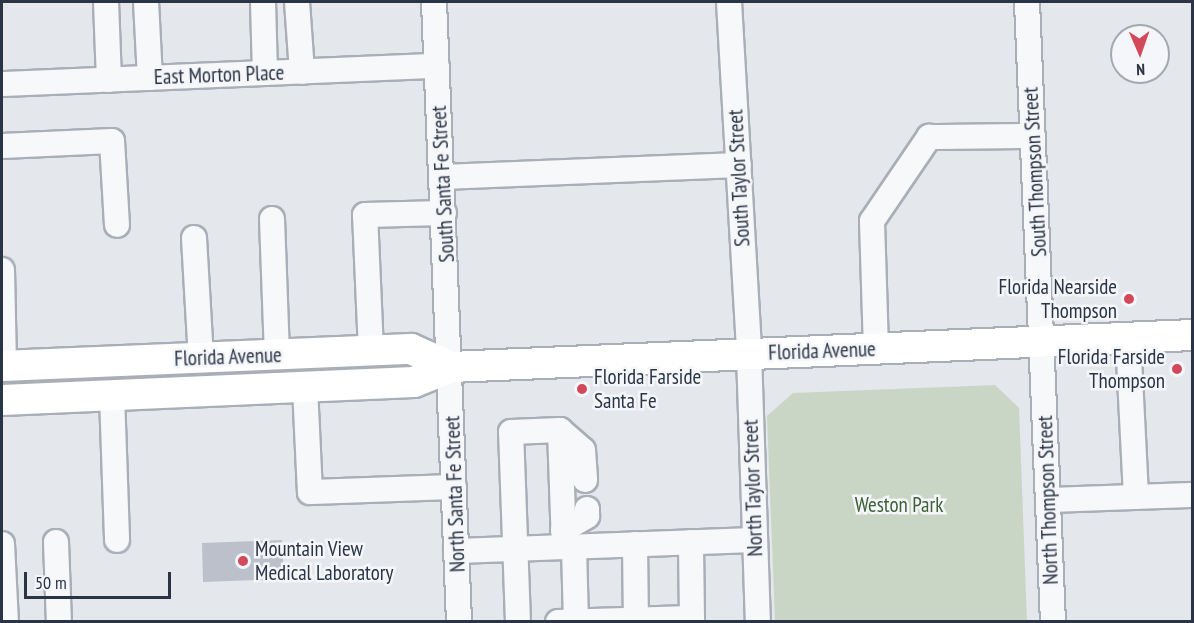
<!DOCTYPE html>
<html>
<head>
<meta charset="utf-8">
<style>
	body { margin:0 }
	#map { position:relative; width:1194px; height:623px; overflow:hidden; background:#e4e7ec; font-family:"PT Sans Narrow",sans-serif }
	div>[style] { position:absolute }
	.green>* { inset:0; background:#c9d6c5 }
	.building>* { inset:0; background:#bbc0ca }
	.roads { filter:drop-shadow(2px 0 #a9aeb7) drop-shadow(-2px 0 #a9aeb7) drop-shadow(0 2px #a9aeb7) drop-shadow(0 -2px #a9aeb7) }
	.minor>* { height:24px; margin:-12px; padding:0 12px; transform-origin:12px; border-radius:12px; background:#f7f8fa }
	.major>* { height:30px; margin:-15px; padding:0 15px; transform-origin:15px; border-radius:15px; background:#fff }
	.dots>* { width:16px; height:16px; translate:-50% -50%; box-sizing:border-box; border:3px solid #f4f6f9; border-radius:50% }
	span { translate:-50% -50%; white-space:nowrap; text-align:center; line-height:1.15; -webkit-text-stroke:5px #f4f6f9; paint-order:stroke }
	.street-label { font-size:21px; color:#2b3445 }
	.poi-label { font-size:21px; color:#2b3445 }
	.right { translate:-100% -50%; text-align:right }
	.left { translate:0 -50%; text-align:left }
	.park-label { font-size:21px; color:#3f6138 }
	.frame { position:absolute; inset:0; border:3px solid #2b3445; pointer-events:none }
	.north { position:absolute; left:1110px; top:24px; width:60px; height:60px; box-sizing:border-box; background:#f4f6f9; border:2px solid #a4a8b1; border-radius:50%; rotate:178deg; font-size:16px; font-weight:700; line-height:24px; text-align:center; color:#2b3445 }
	.north::after { content:''; display:block; margin:auto; width:21px; height:27px; background:#d1495b; clip-path:polygon(50% 0,100% 100%,50% 72%,0 100%) }
	.scale { position:absolute; left:24px; top:572px; width:147px; height:27px; box-sizing:border-box; border:3px solid #2b3445; border-top:0; padding-left:8px; font-size:18px; line-height:21px; white-space:nowrap; color:#2b3445; -webkit-text-stroke:4px #f4f6f9; paint-order:stroke }
</style>
</head>
<body>
<div id="map">
	<div class="green">
		<div style="clip-path:polygon(995px 385px,1019px 408px,1027px 621px,775px 621px,767px 416px,793px 393px)"></div>
	</div>
	<div class="building">
		<div style="clip-path:polygon(282px 540px,284px 579px,203px 582px,202px 543px)"></div>
	</div>
	<div class="roads">
		<div class="minor">
			<div style="left:106px;top:2px;width:78px;rotate:87.8deg"></div>
			<div style="left:146px;top:2px;width:76px;rotate:87deg"></div>
			<div style="left:263px;top:2px;width:71px;rotate:88.4deg"></div>
			<div style="left:297px;top:2px;width:70px;rotate:85.9deg"></div>
			<div style="left:434px;top:2px;width:621px;rotate:87.69deg"></div>
			<div style="left:729px;top:2px;width:353px;rotate:86.7deg"></div>
			<div style="left:749px;top:354px;width:268px;rotate:88.1deg"></div>
			<div style="left:1027px;top:2px;width:621px;rotate:87.6deg"></div>
			<div style="left:2px;top:84px;width:435px;rotate:-2.4deg"></div>
			<div style="left:2px;top:146px;width:110px;rotate:-2.6deg"></div>
			<div style="left:112px;top:141px;width:84px;rotate:86.6deg"></div>
			<div style="left:442px;top:177px;width:297px;rotate:-2.3deg"></div>
			<div style="left:272px;top:219px;width:136px;rotate:87.9deg"></div>
			<div style="left:194px;top:238px;width:120px;rotate:86.7deg"></div>
			<div style="left:2px;top:270px;width:96px;rotate:88.8deg"></div>
			<div style="left:1128px;top:338px;width:159px;rotate:87.1deg"></div>
			<div style="left:876px;top:349px;width:128px;rotate:-91.8deg"></div>
			<div style="left:872px;top:221px;width:102px;rotate:-55.8deg"></div>
			<div style="left:929px;top:137px;width:104px;rotate:-0.6deg"></div>
			<div style="left:371px;top:351px;width:136px;rotate:-92.5deg"></div>
			<div style="left:365px;top:215px;width:79px;rotate:-1.5deg"></div>
			<div style="left:305px;top:387px;width:105px;rotate:87.3deg"></div>
			<div style="left:310px;top:492px;width:144px;rotate:-2deg"></div>
			<div style="left:112px;top:395px;width:145px;rotate:88deg"></div>
			<div style="left:560px;top:430px;width:117px;rotate:88deg"></div>
			<div style="left:1048px;top:500px;width:144px;rotate:-2deg"></div>
			<div style="left:563px;top:530px;width:28px;rotate:-30deg"></div>
			<div style="left:587px;top:516px;width:7px;rotate:-90deg"></div>
			<div style="left:56px;top:542px;width:80px;rotate:87.9deg"></div>
			<div style="left:2px;top:544px;width:78px;rotate:87.1deg"></div>
			<div style="left:635px;top:544px;width:78px;rotate:89.3deg"></div>
			<div style="left:574px;top:547px;width:74px;rotate:88.5deg"></div>
			<div style="left:456px;top:551px;width:299px;rotate:-2.1deg"></div>
			<div style="left:518px;top:622px;width:190px;rotate:-92.1deg"></div>
			<div style="left:511px;top:432px;width:49px;rotate:-2.3deg"></div>
			<div style="left:560px;top:430px;width:30px;rotate:41deg"></div>
			<div style="left:583px;top:450px;width:30px;rotate:86deg"></div>
			<div style="left:558px;top:622px;width:134px;rotate:-1.7deg"></div>
			<div style="left:692px;top:618px;width:76px;rotate:-90.8deg"></div>
		</div>
		<div class="major">
			<div style="left:2px;top:366px;width:409px;rotate:-2.4deg"></div>
			<div style="left:411px;top:349px;width:44px;rotate:24.2deg"></div>
			<div style="left:2px;top:400px;width:412px;rotate:-2.5deg"></div>
			<div style="left:414px;top:382px;width:40px;rotate:-22deg"></div>
			<div style="left:451px;top:367px;width:742px;rotate:-2.47deg"></div>
		</div>
	</div>
	<div class="dots">
		<div style="left:1129px;top:299px;background:#d1495b"></div>
		<div style="left:1177px;top:369px;background:#d1495b"></div>
		<div style="left:582px;top:389px;background:#d1495b"></div>
		<div style="left:243px;top:561px;background:#d1495b"></div>
	</div>
	<div class="street-label">
		<span style="left:219px;top:75px;rotate:-2deg">East Morton Place</span>
		<span style="left:1035px;top:172px;rotate:-93deg">South Thompson Street</span>
		<span style="left:739px;top:178px;rotate:-93deg">South Taylor Street</span>
		<span style="left:443px;top:184px;rotate:-93deg">South Santa Fe Street</span>
		<span style="left:822px;top:351px;rotate:-2deg">Florida Avenue</span>
		<span style="left:228px;top:357px;rotate:-2deg">Florida Avenue</span>
		<span style="left:753px;top:488px;rotate:-92deg">North Taylor Street</span>
		<span style="left:455px;top:494px;rotate:-92deg">North Santa Fe Street</span>
		<span style="left:1048px;top:500px;rotate:-92deg">North Thompson Street</span>
	</div>
	<div class="poi-label">
		<span class="right" style="left:1117px;top:299px">Florida Nearside<br>Thompson</span>
		<span class="right" style="left:1165px;top:369px">Florida Farside<br>Thompson</span>
		<span class="left" style="left:594px;top:389px">Florida Farside<br>Santa Fe</span>
		<span class="left" style="left:255px;top:561px">Mountain View<br>Medical Laboratory</span>
	</div>
	<div class="park-label">
		<span style="left:899px;top:505px">Weston Park</span>
	</div>
	<div class="frame"></div>
	<div class="north">N</div>
	<div class="scale">50 m</div>
</div>
</body>
</html>
